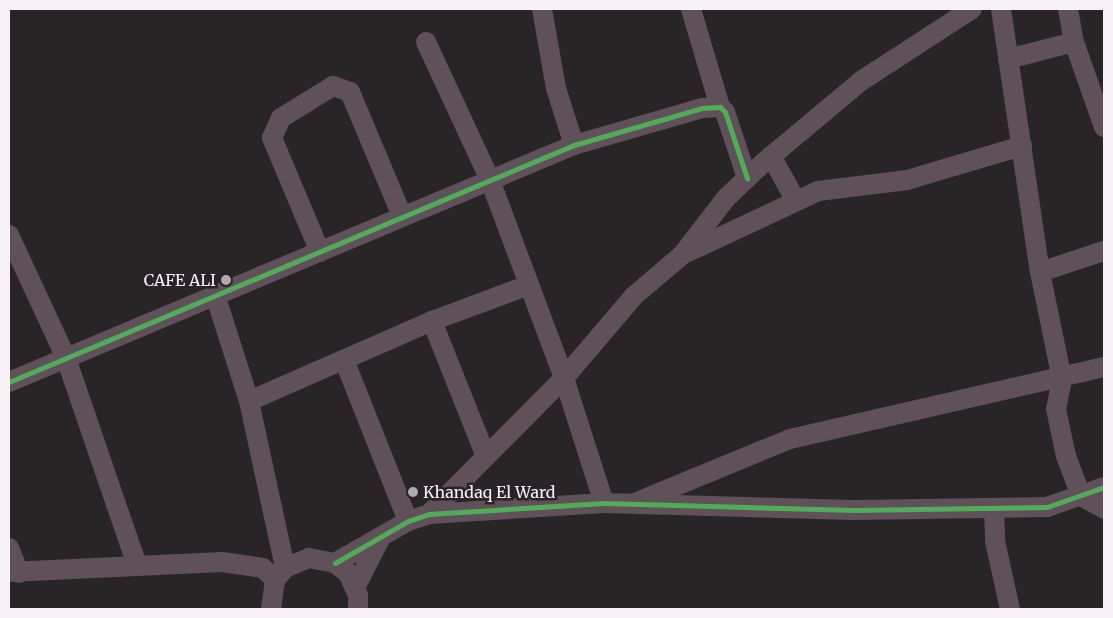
<!DOCTYPE html>
<html>
<head>
<meta charset="utf-8">
<style>
	body { margin:0 }
	#map { position:relative; width:1113px; height:618px; overflow:hidden; background:#292527; font-family:Merriweather,serif }
	div>[style] { position:absolute }
	.minor>* { height:20px; margin:-10px; padding:0 10px; transform-origin:10px; border-radius:10px; background:#5f505a }
	.cycleway>* { height:5px; margin:-2.5px; padding:0 2.5px; transform-origin:2.5px; border-radius:2.5px; background:#51ab58 }
	.dots>* { width:14px; height:14px; translate:-50% -50%; box-sizing:border-box; border:2px solid #2b2328; border-radius:50% }
	span { translate:-50% -50%; white-space:nowrap; text-align:center; line-height:1.15; -webkit-text-stroke:5px #2b2328; paint-order:stroke }
	.poi-label { font-size:16px; color:#f8f2f6 }
	.right { translate:-100% -50%; text-align:right }
	.left { translate:0 -50%; text-align:left }
	.frame { position:absolute; inset:0; border:10px solid #f8f2f6; pointer-events:none }
</style>
</head>
<body>
<div id="map">
	<div class="minor">
		<div style="left:542px;top:9px;width:80px;rotate:80deg"></div>
		<div style="left:556px;top:88px;width:60px;rotate:72.5deg"></div>
		<div style="left:691px;top:9px;width:102px;rotate:73.5deg"></div>
		<div style="left:1001px;top:9px;width:266px;rotate:81.6deg"></div>
		<div style="left:1040px;top:272px;width:109px;rotate:78.4deg"></div>
		<div style="left:1062px;top:379px;width:31px;rotate:101deg"></div>
		<div style="left:1056px;top:409px;width:48px;rotate:78deg"></div>
		<div style="left:1066px;top:456px;width:43px;rotate:69.4deg"></div>
		<div style="left:1081px;top:496px;width:26px;rotate:29deg"></div>
		<div style="left:1068px;top:9px;width:34px;rotate:80deg"></div>
		<div style="left:1074px;top:42px;width:90px;rotate:70.6deg"></div>
		<div style="left:426px;top:42px;width:152px;rotate:65.1deg"></div>
		<div style="left:490px;top:180px;width:211px;rotate:69.5deg"></div>
		<div style="left:564px;top:378px;width:131px;rotate:72.3deg"></div>
		<div style="left:1008px;top:59px;width:68px;rotate:-14.4deg"></div>
		<div style="left:771px;top:156px;width:49px;rotate:60.8deg"></div>
		<div style="left:9px;top:235px;width:136px;rotate:65.1deg"></div>
		<div style="left:66px;top:358px;width:219px;rotate:71.1deg"></div>
		<div style="left:320px;top:252px;width:124px;rotate:-112.8deg"></div>
		<div style="left:272px;top:138px;width:22px;rotate:-66deg"></div>
		<div style="left:281px;top:118px;width:61px;rotate:-31.6deg"></div>
		<div style="left:333px;top:86px;width:18px;rotate:19deg"></div>
		<div style="left:350px;top:92px;width:134px;rotate:67.2deg"></div>
		<div style="left:688px;top:252px;width:144px;rotate:-25.1deg"></div>
		<div style="left:818px;top:191px;width:90px;rotate:-7deg"></div>
		<div style="left:907px;top:180px;width:120px;rotate:-16.5deg"></div>
		<div style="left:1040px;top:272px;width:67px;rotate:-18.2deg"></div>
		<div style="left:216px;top:298px;width:108px;rotate:72.2deg"></div>
		<div style="left:249px;top:401px;width:171px;rotate:77.8deg"></div>
		<div style="left:432px;top:321px;width:146px;rotate:68.3deg"></div>
		<div style="left:345px;top:362px;width:171px;rotate:68.4deg"></div>
		<div style="left:9px;top:382px;width:613px;rotate:-22.76deg"></div>
		<div style="left:574px;top:145px;width:133px;rotate:-16.1deg"></div>
		<div style="left:702px;top:108px;width:18px;rotate:-3deg"></div>
		<div style="left:720px;top:107px;width:7px;rotate:45deg"></div>
		<div style="left:725px;top:112px;width:70px;rotate:71.6deg"></div>
		<div style="left:249px;top:401px;width:200px;rotate:-23.6deg"></div>
		<div style="left:432px;top:321px;width:103px;rotate:-20.4deg"></div>
		<div style="left:637px;top:502px;width:165px;rotate:-22.4deg"></div>
		<div style="left:790px;top:439px;width:322px;rotate:-12.9deg"></div>
		<div style="left:994px;top:508px;width:33px;rotate:88deg"></div>
		<div style="left:995px;top:541px;width:70px;rotate:77.6deg"></div>
		<div style="left:429px;top:514px;width:192px;rotate:-45.2deg"></div>
		<div style="left:564px;top:378px;width:109px;rotate:-49.5deg"></div>
		<div style="left:635px;top:295px;width:62px;rotate:-40.4deg"></div>
		<div style="left:682px;top:255px;width:72px;rotate:-52.3deg"></div>
		<div style="left:726px;top:198px;width:51px;rotate:-43.4deg"></div>
		<div style="left:763px;top:163px;width:128px;rotate:-39.9deg"></div>
		<div style="left:861px;top:81px;width:132px;rotate:-33deg"></div>
		<div style="left:9px;top:548px;width:27px;rotate:68deg"></div>
		<div style="left:335px;top:563px;width:84px;rotate:-29.9deg"></div>
		<div style="left:408px;top:521px;width:22px;rotate:-18deg"></div>
		<div style="left:429px;top:514px;width:175px;rotate:-3.6deg"></div>
		<div style="left:604px;top:503px;width:250px;rotate:1.6deg"></div>
		<div style="left:854px;top:510px;width:193px;rotate:-0.9deg"></div>
		<div style="left:1047px;top:507px;width:60px;rotate:-19.3deg"></div>
		<div style="left:9px;top:572px;width:213px;rotate:-2.7deg"></div>
		<div style="left:222px;top:562px;width:41px;rotate:8.3deg"></div>
		<div style="left:263px;top:568px;width:17px;rotate:45deg"></div>
		<div style="left:356px;top:586px;width:55px;rotate:-63deg"></div>
		<div style="left:271px;top:609px;width:29px;rotate:-82deg"></div>
		<div style="left:275px;top:580px;width:16px;rotate:-50deg"></div>
		<div style="left:285px;top:568px;width:26px;rotate:-23deg"></div>
		<div style="left:309px;top:558px;width:26px;rotate:11deg"></div>
		<div style="left:335px;top:563px;width:16px;rotate:38deg"></div>
		<div style="left:348px;top:573px;width:24px;rotate:66deg"></div>
		<div style="left:358px;top:595px;width:14px;rotate:90deg"></div>
	</div>
	<div class="cycleway">
		<div style="left:9px;top:382px;width:613px;rotate:-22.76deg"></div>
		<div style="left:574px;top:145px;width:133px;rotate:-16.1deg"></div>
		<div style="left:702px;top:108px;width:18px;rotate:-3deg"></div>
		<div style="left:720px;top:107px;width:7px;rotate:45deg"></div>
		<div style="left:725px;top:112px;width:70px;rotate:71.6deg"></div>
		<div style="left:335px;top:563px;width:84px;rotate:-29.9deg"></div>
		<div style="left:408px;top:521px;width:22px;rotate:-18deg"></div>
		<div style="left:429px;top:514px;width:175px;rotate:-3.6deg"></div>
		<div style="left:604px;top:503px;width:250px;rotate:1.6deg"></div>
		<div style="left:854px;top:510px;width:193px;rotate:-0.9deg"></div>
		<div style="left:1047px;top:507px;width:60px;rotate:-19.3deg"></div>
	</div>
	<div class="dots">
		<div style="left:226px;top:280px;background:#b0aaae"></div>
		<div style="left:413px;top:492px;background:#b0aaae"></div>
	</div>
	<div class="poi-label">
		<span class="right" style="left:216px;top:280px">CAFE ALI</span>
		<span class="left" style="left:423px;top:492px">Khandaq El Ward</span>
	</div>
	<div class="frame"></div>
</div>
</body>
</html>
